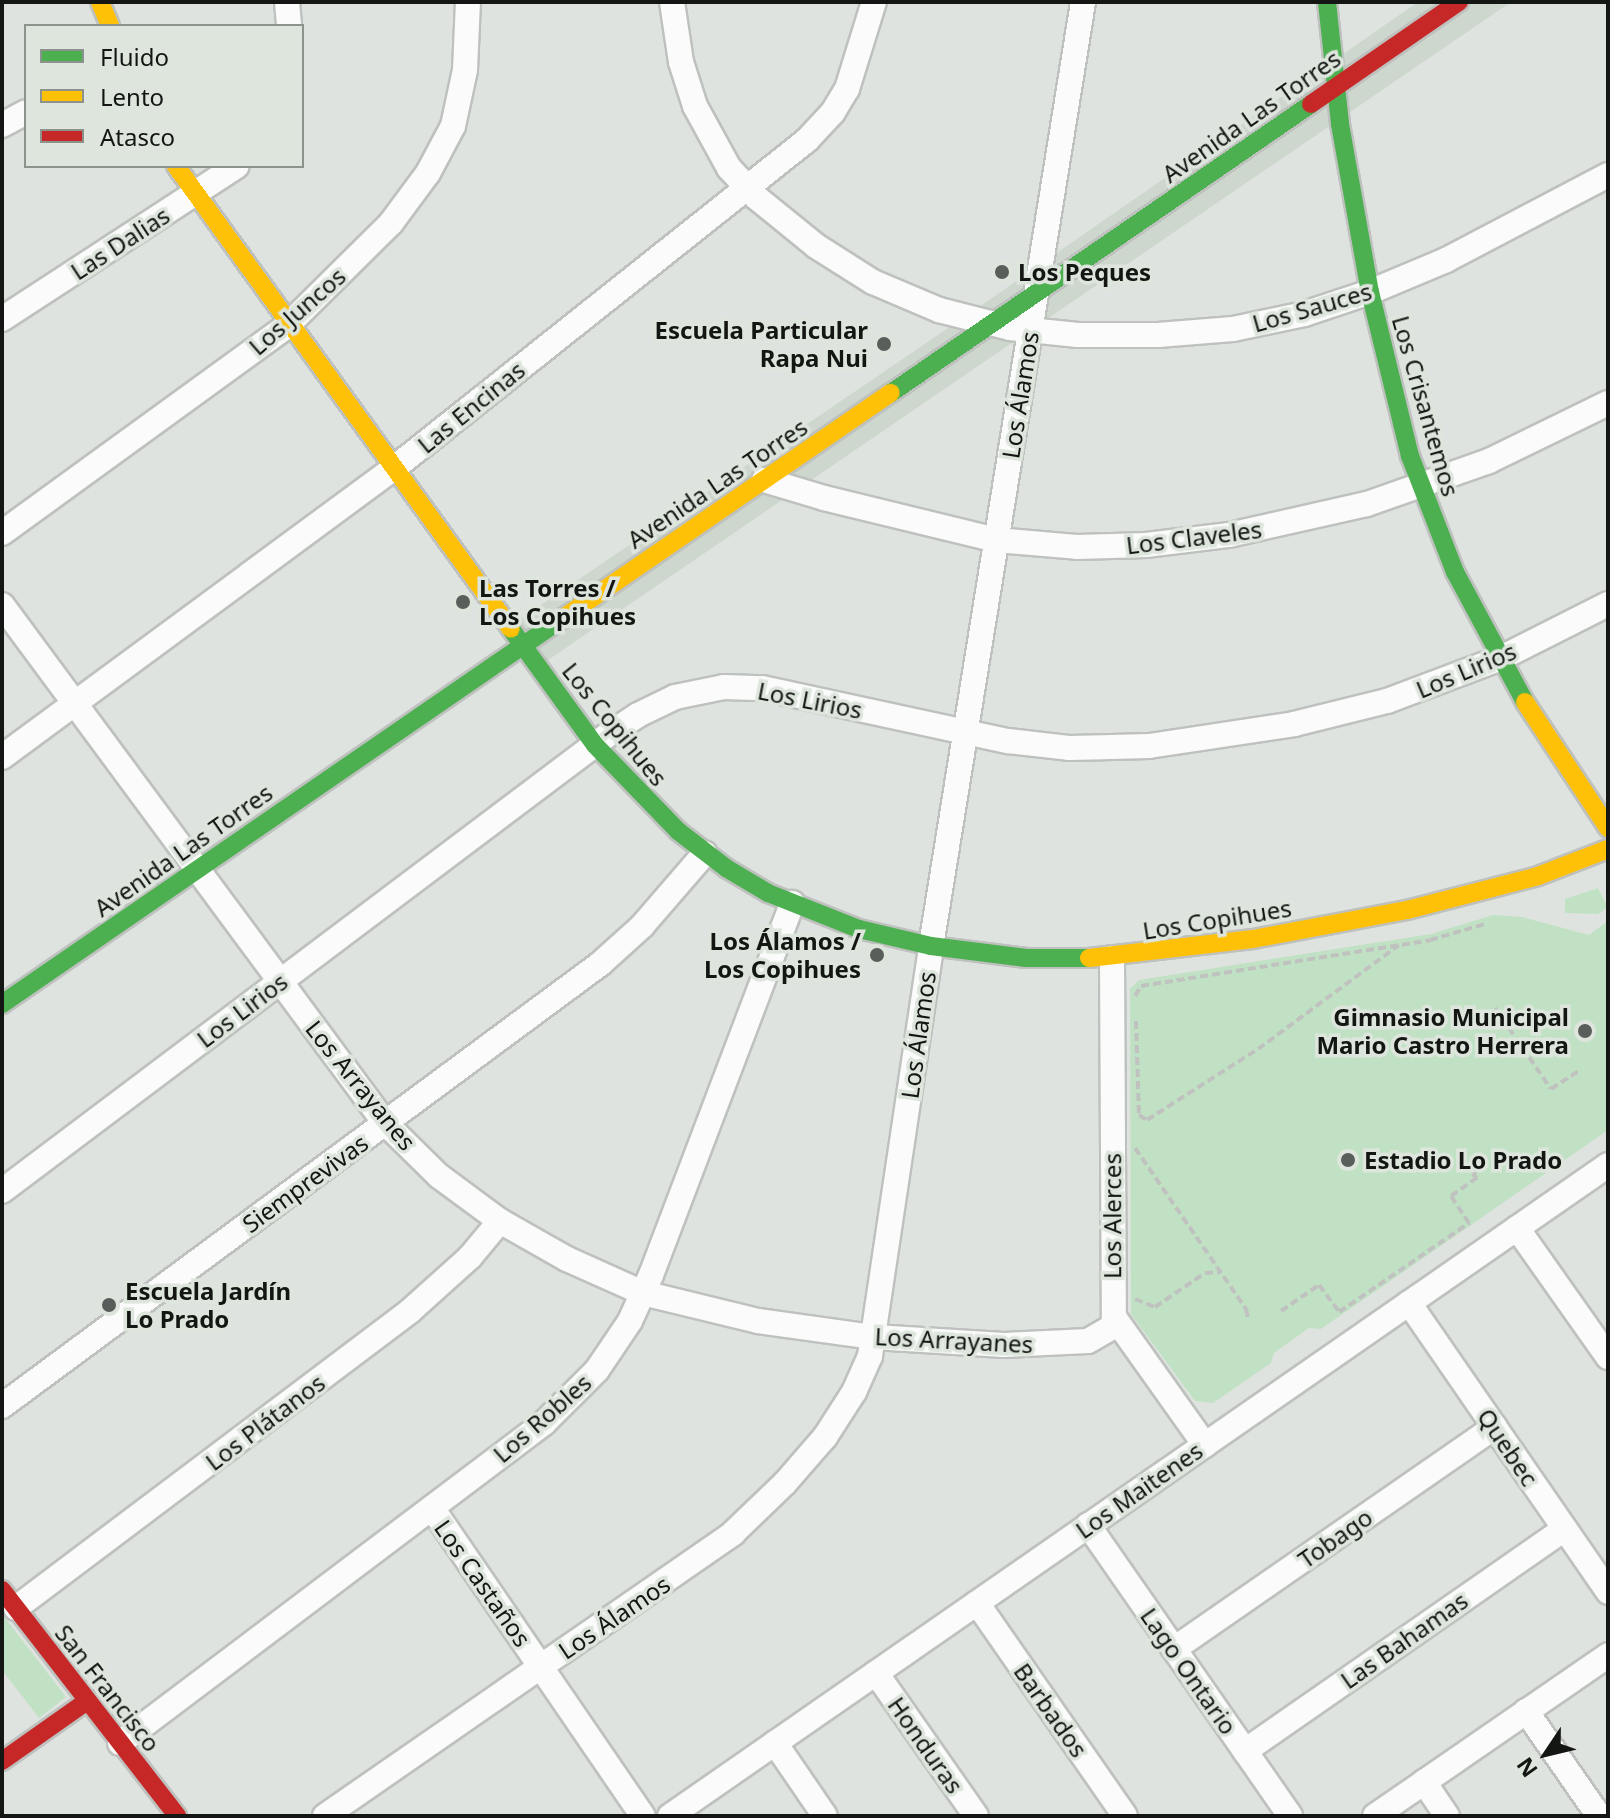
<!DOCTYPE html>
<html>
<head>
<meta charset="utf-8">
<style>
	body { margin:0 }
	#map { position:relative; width:1610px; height:1818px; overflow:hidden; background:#dfe3df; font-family:"Noto Sans",sans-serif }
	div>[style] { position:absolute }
	.built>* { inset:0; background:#cdd7ce }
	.green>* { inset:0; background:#c1e1c4 }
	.path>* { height:4px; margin-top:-2px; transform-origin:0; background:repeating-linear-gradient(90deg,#c0c2c0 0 8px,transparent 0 12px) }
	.roads { filter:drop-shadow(2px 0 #bec1be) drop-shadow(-2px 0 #bec1be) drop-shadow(0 2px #bec1be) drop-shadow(0 -2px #bec1be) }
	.street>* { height:24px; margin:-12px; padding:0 12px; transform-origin:12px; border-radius:12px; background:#fafbfa }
	.fast>* { height:18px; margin:-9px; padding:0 9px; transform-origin:9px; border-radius:9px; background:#4caf50 }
	.slow>* { height:18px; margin:-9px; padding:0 9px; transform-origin:9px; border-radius:9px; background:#ffc107 }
	.jam>* { height:18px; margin:-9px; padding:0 9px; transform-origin:9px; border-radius:9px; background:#c62828 }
	.dots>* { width:22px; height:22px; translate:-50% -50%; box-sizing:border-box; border:4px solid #dde5dd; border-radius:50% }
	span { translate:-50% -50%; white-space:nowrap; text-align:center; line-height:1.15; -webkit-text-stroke:7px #dde5dd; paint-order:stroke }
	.street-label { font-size:24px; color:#131613 }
	.poi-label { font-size:24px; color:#131613; font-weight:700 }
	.left { translate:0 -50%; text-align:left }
	.right { translate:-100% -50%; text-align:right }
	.frame { position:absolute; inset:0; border:4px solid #131613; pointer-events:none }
	.legend { position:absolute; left:24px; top:24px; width:280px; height:144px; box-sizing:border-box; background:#dde5dd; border:2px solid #8c928c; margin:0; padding:10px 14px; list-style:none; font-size:24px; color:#131613 }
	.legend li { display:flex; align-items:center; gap:16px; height:40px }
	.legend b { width:40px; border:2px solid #8c928c }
	.north { position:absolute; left:1506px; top:1714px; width:80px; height:80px; -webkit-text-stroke:6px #dde5dd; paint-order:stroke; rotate:235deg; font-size:22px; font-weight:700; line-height:32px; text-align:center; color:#131613 }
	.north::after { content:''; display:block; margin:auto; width:28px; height:36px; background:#131613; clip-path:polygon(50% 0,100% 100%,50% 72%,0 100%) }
</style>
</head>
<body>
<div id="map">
	<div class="built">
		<div style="clip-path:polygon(1418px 2px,1511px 2px,548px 660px,519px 620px,979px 307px)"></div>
	</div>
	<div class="green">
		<div style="clip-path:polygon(1598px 888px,1608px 907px,1598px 914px,1565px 913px,1565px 899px)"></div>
		<div style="clip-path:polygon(1493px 915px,1522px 917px,1589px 935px,1608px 921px,1608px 1130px,1321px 1329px,1309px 1328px,1274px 1353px,1271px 1363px,1213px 1403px,1195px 1401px,1131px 1314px,1130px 989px,1139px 980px,1431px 934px)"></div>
		<div style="clip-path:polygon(2px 1614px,66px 1697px,39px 1718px,2px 1670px)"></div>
	</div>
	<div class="path">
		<div style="left:1135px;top:996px;width:12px;rotate:-59deg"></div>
		<div style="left:1141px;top:986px;width:293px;rotate:-9deg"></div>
		<div style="left:1430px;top:940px;width:57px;rotate:-16.2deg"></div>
		<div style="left:1495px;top:1008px;width:98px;rotate:55.3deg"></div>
		<div style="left:1551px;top:1089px;width:35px;rotate:-33deg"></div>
		<div style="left:1136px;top:1021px;width:94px;rotate:88.2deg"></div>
		<div style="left:1139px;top:1115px;width:9px;rotate:32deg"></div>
		<div style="left:1147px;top:1120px;width:132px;rotate:-32.6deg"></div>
		<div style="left:1258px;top:1049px;width:175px;rotate:-36.4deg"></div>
		<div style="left:1135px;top:1148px;width:196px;rotate:55.4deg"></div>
		<div style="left:1246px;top:1309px;width:9px;rotate:77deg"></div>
		<div style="left:1135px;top:1299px;width:22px;rotate:22deg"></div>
		<div style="left:1155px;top:1307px;width:60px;rotate:-34.2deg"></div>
		<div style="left:1205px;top:1273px;width:15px;rotate:-4deg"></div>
		<div style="left:1281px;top:1311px;width:46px;rotate:-34.4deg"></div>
		<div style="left:1319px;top:1285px;width:34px;rotate:53deg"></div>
		<div style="left:1339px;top:1312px;width:158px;rotate:-34.4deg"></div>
		<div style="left:1469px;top:1223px;width:32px;rotate:-124deg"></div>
		<div style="left:1451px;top:1196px;width:32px;rotate:-35deg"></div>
		<div style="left:1477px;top:1178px;width:6px;rotate:-135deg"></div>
		<div style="left:1473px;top:1174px;width:12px;rotate:-48deg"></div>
	</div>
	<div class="roads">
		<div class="street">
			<div style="left:287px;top:2px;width:24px;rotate:85deg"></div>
			<div style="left:672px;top:2px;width:61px;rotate:81.5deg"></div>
			<div style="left:681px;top:62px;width:46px;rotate:72.3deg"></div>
			<div style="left:695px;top:106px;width:71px;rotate:61.3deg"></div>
			<div style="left:729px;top:168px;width:41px;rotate:47deg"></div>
			<div style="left:757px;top:198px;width:76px;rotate:39.1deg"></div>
			<div style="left:816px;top:246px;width:67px;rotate:32.3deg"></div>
			<div style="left:873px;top:282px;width:72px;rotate:23deg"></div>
			<div style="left:939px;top:310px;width:73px;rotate:14.2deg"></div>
			<div style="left:1010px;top:328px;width:68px;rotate:5.9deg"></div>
			<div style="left:1078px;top:335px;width:80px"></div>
			<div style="left:1158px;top:335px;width:75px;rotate:-4.6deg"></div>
			<div style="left:1233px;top:329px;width:73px;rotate:-11.9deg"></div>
			<div style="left:1304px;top:314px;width:70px;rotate:-18.4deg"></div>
			<div style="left:1370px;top:292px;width:82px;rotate:-22.8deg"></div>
			<div style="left:1446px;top:260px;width:183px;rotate:-27.7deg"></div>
			<div style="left:2px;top:125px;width:27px;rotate:-28deg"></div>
			<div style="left:2px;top:319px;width:280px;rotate:-33.1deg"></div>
			<div style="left:764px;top:480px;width:63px;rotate:16.7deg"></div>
			<div style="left:824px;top:498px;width:177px;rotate:13.7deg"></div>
			<div style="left:996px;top:540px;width:81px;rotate:4.9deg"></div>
			<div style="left:1077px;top:547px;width:69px;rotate:-1.7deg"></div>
			<div style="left:1146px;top:545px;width:84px;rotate:-6.9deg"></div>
			<div style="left:1229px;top:535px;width:141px;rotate:-12.7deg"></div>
			<div style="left:1367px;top:504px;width:129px;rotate:-19.4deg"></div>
			<div style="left:1489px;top:461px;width:132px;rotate:-26deg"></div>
			<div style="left:2px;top:533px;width:354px;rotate:-36deg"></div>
			<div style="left:288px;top:325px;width:145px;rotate:-44.7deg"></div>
			<div style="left:391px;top:223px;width:62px;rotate:-53.5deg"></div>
			<div style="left:428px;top:173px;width:53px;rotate:-62deg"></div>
			<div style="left:453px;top:126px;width:57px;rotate:-77.9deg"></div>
			<div style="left:465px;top:70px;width:68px;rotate:-87.5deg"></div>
			<div style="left:2px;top:605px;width:644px;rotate:53.52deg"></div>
			<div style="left:385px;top:1123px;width:76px;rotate:44.5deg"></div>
			<div style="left:439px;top:1176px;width:76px;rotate:36.4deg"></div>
			<div style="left:500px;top:1221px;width:77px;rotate:29.6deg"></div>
			<div style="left:567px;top:1259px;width:83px;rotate:24.1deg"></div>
			<div style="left:643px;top:1293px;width:118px;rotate:13.7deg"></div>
			<div style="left:758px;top:1321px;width:117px;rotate:7.9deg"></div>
			<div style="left:874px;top:1337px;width:130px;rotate:3.5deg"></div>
			<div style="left:1004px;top:1345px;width:84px;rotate:-2.7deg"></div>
			<div style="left:1088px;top:1341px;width:34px;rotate:-30deg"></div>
			<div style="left:2px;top:757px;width:486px;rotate:-36.4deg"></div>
			<div style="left:393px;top:469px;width:529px;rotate:-38.47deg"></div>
			<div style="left:807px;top:140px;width:38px;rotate:-47deg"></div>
			<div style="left:833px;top:112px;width:27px;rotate:-59deg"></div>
			<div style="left:847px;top:89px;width:91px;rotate:-72.8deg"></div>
			<div style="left:1112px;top:958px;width:359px;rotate:89.7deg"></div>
			<div style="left:1114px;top:1317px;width:157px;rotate:54.6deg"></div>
			<div style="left:2px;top:1191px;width:760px;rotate:-36.98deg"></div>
			<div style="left:609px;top:734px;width:35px;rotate:-33deg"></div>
			<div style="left:638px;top:715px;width:41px;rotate:-25.9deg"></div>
			<div style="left:675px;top:697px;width:50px;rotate:-11.5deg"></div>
			<div style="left:724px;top:687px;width:38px;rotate:2deg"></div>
			<div style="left:762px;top:688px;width:252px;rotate:12.2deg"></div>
			<div style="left:1008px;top:741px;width:61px;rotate:6.5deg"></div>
			<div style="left:1069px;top:748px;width:80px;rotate:-1.4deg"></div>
			<div style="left:1149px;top:746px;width:147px;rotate:-8.6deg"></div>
			<div style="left:1294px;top:724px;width:96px;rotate:-13.9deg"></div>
			<div style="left:1387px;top:701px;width:120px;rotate:-20.6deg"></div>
			<div style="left:1499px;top:659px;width:122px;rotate:-26.8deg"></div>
			<div style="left:1517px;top:1228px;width:158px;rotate:54.8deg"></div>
			<div style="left:1409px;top:1303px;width:351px;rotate:55.4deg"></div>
			<div style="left:2px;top:1406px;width:744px;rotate:-36.47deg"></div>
			<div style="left:600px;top:964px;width:57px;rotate:-42.1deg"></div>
			<div style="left:642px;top:926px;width:96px;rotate:-49.2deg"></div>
			<div style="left:432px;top:1508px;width:373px;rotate:55.6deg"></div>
			<div style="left:1088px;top:1525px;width:354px;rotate:55.2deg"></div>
			<div style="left:977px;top:1603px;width:259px;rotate:55.2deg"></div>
			<div style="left:16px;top:1608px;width:493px;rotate:-37deg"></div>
			<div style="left:410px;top:1311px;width:81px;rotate:-42deg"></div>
			<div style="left:470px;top:1257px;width:47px;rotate:-50.2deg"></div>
			<div style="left:1174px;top:1649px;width:390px;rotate:-34.7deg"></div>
			<div style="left:876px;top:1673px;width:174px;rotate:55deg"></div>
			<div style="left:1526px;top:1711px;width:128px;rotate:55.2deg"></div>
			<div style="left:120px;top:1743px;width:531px;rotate:-37.04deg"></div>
			<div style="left:544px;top:1423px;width:75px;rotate:-45deg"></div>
			<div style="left:597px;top:1370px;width:59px;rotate:-56deg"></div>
			<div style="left:630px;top:1321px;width:51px;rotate:-65.5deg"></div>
			<div style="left:651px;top:1275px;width:398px;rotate:-69.2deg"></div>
			<div style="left:775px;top:1743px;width:88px;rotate:55.6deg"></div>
			<div style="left:1245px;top:1751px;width:389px;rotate:-34.8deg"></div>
			<div style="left:1424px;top:1782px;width:41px;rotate:55.9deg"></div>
			<div style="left:325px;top:1816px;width:497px;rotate:-34.7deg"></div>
			<div style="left:733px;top:1533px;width:72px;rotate:-43.9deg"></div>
			<div style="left:785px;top:1483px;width:61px;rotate:-49deg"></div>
			<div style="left:825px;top:1437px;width:54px;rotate:-57.2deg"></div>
			<div style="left:854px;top:1392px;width:39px;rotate:-66deg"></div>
			<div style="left:870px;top:1356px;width:415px;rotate:-81.5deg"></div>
			<div style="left:931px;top:946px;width:956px;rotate:-80.85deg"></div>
			<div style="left:670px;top:1816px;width:1142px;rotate:-34.76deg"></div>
			<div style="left:1375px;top:1816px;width:283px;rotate:-34.6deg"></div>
		</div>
		<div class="fast">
			<div style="left:1327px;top:2px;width:123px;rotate:83.9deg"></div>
			<div style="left:1340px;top:124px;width:171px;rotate:79.9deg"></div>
			<div style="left:1370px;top:292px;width:169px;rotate:76.3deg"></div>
			<div style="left:1410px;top:456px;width:124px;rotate:68.8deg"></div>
			<div style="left:1455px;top:572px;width:148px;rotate:61.7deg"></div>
			<div style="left:891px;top:393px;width:510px;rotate:-34.53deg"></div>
			<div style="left:511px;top:629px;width:143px;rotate:54.1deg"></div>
			<div style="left:595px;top:745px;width:120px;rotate:46deg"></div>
			<div style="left:678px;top:831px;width:61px;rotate:37.6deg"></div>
			<div style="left:726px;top:868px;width:49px;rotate:30.8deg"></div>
			<div style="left:768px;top:893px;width:98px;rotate:21.6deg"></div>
			<div style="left:859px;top:929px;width:74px;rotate:13.3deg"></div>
			<div style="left:931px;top:946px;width:96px;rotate:7.2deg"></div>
			<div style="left:1026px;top:958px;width:63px"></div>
			<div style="left:2px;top:1004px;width:685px;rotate:-34.53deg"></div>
		</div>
		<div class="slow">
			<div style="left:100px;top:2px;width:26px;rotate:67deg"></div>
			<div style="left:176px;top:166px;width:571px;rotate:54.11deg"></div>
			<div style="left:566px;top:616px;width:394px;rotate:-34.5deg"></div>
			<div style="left:1525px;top:702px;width:151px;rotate:56.6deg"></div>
			<div style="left:1089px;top:958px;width:165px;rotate:-6.6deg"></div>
			<div style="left:1253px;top:939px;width:157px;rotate:-10.7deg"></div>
			<div style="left:1407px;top:910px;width:135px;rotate:-14.5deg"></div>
			<div style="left:1538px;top:876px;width:75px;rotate:-21.1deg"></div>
		</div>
		<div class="jam">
			<div style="left:1311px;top:104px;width:180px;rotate:-34.6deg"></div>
			<div style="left:2px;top:1590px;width:286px;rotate:52.2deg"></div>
			<div style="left:2px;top:1761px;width:104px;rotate:-35.2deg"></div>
		</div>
	</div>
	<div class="dots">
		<div style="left:1002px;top:272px;background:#5a5e5a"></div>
		<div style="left:884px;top:344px;background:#5a5e5a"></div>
		<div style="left:463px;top:602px;background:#5a5e5a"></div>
		<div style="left:877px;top:955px;background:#5a5e5a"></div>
		<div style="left:1585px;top:1031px;background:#5a5e5a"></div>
		<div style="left:1348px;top:1160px;background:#5a5e5a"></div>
		<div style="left:109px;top:1305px;background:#5a5e5a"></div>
	</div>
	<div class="street-label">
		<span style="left:1251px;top:116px;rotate:-35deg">Avenida Las Torres</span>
		<span style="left:120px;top:243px;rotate:-33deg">Las Dalias</span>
		<span style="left:1312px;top:307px;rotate:-16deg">Los Sauces</span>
		<span style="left:297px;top:311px;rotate:-41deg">Los Juncos</span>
		<span style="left:1020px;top:395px;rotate:-81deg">Los Álamos</span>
		<span style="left:1426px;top:406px;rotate:74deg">Los Crisantemos</span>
		<span style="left:471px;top:407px;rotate:-39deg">Las Encinas</span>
		<span style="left:717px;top:483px;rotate:-34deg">Avenida Las Torres</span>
		<span style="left:1194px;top:537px;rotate:-7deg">Los Claveles</span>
		<span style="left:1466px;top:670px;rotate:-23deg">Los Lirios</span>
		<span style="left:810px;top:700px;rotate:11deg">Los Lirios</span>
		<span style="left:615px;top:724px;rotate:51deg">Los Copihues</span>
		<span style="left:183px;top:850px;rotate:-35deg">Avenida Las Torres</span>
		<span style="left:1217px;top:919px;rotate:-9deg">Los Copihues</span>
		<span style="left:242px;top:1010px;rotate:-37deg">Los Lirios</span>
		<span style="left:918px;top:1035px;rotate:-82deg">Los Álamos</span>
		<span style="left:361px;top:1085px;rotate:51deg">Los Arrayanes</span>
		<span style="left:305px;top:1183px;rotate:-36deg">Siemprevivas</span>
		<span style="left:1112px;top:1216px;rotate:-90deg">Los Alerces</span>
		<span style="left:954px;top:1340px;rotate:3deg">Los Arrayanes</span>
		<span style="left:542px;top:1418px;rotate:-41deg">Los Robles</span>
		<span style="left:265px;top:1422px;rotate:-37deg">Los Plátanos</span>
		<span style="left:1508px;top:1447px;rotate:56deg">Quebec</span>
		<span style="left:1139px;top:1490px;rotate:-35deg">Los Maitenes</span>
		<span style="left:1335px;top:1538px;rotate:-35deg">Tobago</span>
		<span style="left:483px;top:1583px;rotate:55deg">Los Castaños</span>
		<span style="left:614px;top:1617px;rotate:-34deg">Los Álamos</span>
		<span style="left:1404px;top:1640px;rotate:-35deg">Las Bahamas</span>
		<span style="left:1189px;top:1671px;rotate:55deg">Lago Ontario</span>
		<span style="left:108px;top:1688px;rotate:52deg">San Francisco</span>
		<span style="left:1051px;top:1710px;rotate:55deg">Barbados</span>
		<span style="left:926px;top:1745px;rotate:55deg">Honduras</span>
	</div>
	<div class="poi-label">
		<span class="left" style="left:1018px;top:272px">Los Peques</span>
		<span class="right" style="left:868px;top:344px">Escuela Particular<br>Rapa Nui</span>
		<span class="left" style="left:479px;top:602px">Las Torres /<br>Los Copihues</span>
		<span class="right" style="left:861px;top:955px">Los Álamos /<br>Los Copihues</span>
		<span class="right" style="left:1569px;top:1031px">Gimnasio Municipal<br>Mario Castro Herrera</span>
		<span class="left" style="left:1364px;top:1160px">Estadio Lo Prado</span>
		<span class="left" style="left:125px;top:1305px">Escuela Jardín<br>Lo Prado</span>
	</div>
	<div class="frame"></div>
	<ul class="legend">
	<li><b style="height:10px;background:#4caf50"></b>Fluido</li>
	<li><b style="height:10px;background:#ffc107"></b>Lento</li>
	<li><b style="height:10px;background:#c62828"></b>Atasco</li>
	</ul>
	<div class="north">N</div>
</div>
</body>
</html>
